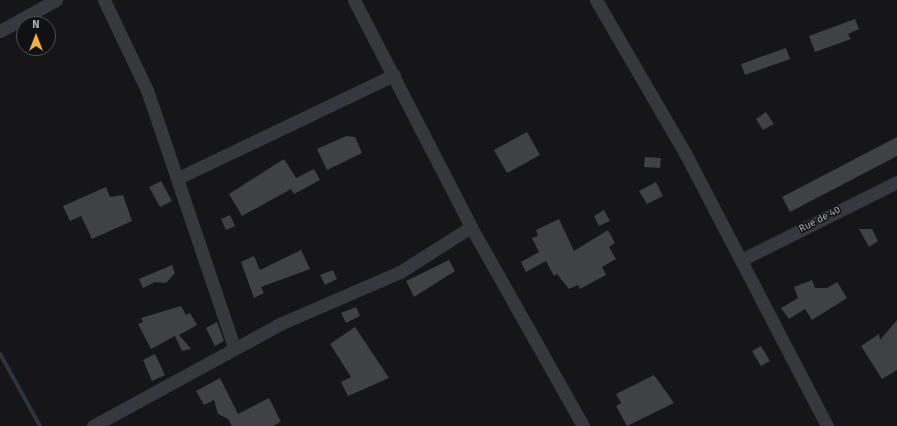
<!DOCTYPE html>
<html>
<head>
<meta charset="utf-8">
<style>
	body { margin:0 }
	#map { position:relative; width:897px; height:426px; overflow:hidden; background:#161618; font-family:"Fira Sans",sans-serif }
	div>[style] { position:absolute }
	.stream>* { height:4px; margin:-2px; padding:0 2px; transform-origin:2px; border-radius:2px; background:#2c353c }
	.building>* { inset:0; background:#404145 }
	.street>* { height:13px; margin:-6.5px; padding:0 6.5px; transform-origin:6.5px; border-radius:6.5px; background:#37383d }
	span { translate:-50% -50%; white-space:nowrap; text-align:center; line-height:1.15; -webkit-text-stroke:3px #111113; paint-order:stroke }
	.street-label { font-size:10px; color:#a8adb8 }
	.north { position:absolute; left:16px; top:16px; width:40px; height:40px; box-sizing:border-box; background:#111113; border:1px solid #4d4f55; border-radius:50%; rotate:0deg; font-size:11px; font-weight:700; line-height:16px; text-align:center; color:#a8adb8 }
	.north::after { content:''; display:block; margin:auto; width:14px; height:18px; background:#f2b134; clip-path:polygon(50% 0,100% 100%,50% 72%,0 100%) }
</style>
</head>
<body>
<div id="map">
	<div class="stream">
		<div style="left:0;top:354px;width:82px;rotate:60.9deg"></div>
	</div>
	<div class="building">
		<div style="clip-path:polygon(855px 19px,859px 29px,848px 34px,851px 39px,815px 52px,809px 36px)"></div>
		<div style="clip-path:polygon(786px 48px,790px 59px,745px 75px,741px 64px)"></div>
		<div style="clip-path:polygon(766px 112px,774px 124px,763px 130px,756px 119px)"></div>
		<div style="clip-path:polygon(527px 132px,540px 155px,507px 173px,494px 150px)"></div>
		<div style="clip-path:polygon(346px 136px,355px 137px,362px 153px,327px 170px,317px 149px)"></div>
		<div style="clip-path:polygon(897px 137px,897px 156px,790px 212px,782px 197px)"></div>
		<div style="clip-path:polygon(645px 157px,661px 158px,660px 168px,644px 167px)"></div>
		<div style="clip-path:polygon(284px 159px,296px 178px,314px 169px,320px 180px,294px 194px,291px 189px,242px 216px,229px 194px)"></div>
		<div style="clip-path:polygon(161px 181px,172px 201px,160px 207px,149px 187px)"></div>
		<div style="clip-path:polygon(656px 182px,663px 196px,647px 204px,639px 191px)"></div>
		<div style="clip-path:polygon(106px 187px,110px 197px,123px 195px,132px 221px,92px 239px,81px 216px,70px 221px,63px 206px)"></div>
		<div style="clip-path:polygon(604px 210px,610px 221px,599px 226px,594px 216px)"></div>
		<div style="clip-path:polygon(230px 215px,235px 226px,226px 230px,221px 219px)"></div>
		<div style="clip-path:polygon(559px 219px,574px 251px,608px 230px,615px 243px,609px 247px,616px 259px,602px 267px,606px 275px,580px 289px,578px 285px,569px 289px,557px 274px,554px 276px,546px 261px,526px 272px,521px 262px,539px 252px,532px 238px,538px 236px,536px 230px)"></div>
		<div style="clip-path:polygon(859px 229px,872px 229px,878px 241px,869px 247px)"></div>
		<div style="clip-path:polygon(301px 250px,310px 269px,261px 287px,264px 293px,254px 298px,241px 262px,254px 256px,260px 270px)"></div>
		<div style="clip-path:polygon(449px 260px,455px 271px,414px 297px,406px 281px)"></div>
		<div style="clip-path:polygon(172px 265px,175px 273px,166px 283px,155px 282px,143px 288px,139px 279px)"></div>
		<div style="clip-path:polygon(333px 270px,337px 279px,325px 285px,320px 275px)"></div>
		<div style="clip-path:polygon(812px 280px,815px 288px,827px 288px,837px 282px,847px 298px,812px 320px,805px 309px,789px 319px,781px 308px,798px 298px,794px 287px)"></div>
		<div style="clip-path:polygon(181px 306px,186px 315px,190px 313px,197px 325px,179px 335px,191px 349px,182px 351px,175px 336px,151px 349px,138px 324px,143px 322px,141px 318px)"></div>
		<div style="clip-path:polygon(356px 307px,360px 316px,346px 323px,341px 313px)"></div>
		<div style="clip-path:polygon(897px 320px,897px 370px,882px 379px,861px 346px,879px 334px,880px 340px)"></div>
		<div style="clip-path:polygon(217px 322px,224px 341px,215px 346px,206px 328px)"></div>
		<div style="clip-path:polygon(355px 327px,389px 378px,348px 396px,341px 382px,351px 377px,330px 344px)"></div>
		<div style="clip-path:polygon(761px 346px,770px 361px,761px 366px,752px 351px)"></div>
		<div style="clip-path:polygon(155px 354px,165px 375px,152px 381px,143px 360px)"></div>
		<div style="clip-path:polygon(654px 375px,674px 403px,627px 426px,616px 406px,621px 403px,616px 394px)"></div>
		<div style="clip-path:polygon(220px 378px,238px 414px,269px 398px,281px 422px,273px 426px,232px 426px,228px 419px,218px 414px,214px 400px,204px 405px,196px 391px)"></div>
	</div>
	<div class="street">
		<div style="left:104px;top:0;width:100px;rotate:64.5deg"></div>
		<div style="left:147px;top:90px;width:271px;rotate:71.3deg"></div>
		<div style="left:354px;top:0;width:255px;rotate:62.7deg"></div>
		<div style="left:471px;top:227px;width:228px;rotate:60.6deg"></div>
		<div style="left:596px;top:0;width:177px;rotate:59.8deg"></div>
		<div style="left:685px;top:153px;width:308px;rotate:62.5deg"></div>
		<div style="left:0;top:31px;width:64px;rotate:-29deg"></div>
		<div style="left:180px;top:177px;width:237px;rotate:-25.5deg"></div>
		<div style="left:743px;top:259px;width:172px;rotate:-26.6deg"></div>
		<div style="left:93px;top:426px;width:215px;rotate:-28.6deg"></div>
		<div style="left:282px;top:323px;width:129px;rotate:-23.4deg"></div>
		<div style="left:400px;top:272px;width:84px;rotate:-32.4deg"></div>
	</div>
	<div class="street-label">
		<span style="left:820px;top:220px;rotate:-27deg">Rue de 40</span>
	</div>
	<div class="north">N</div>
</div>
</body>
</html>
